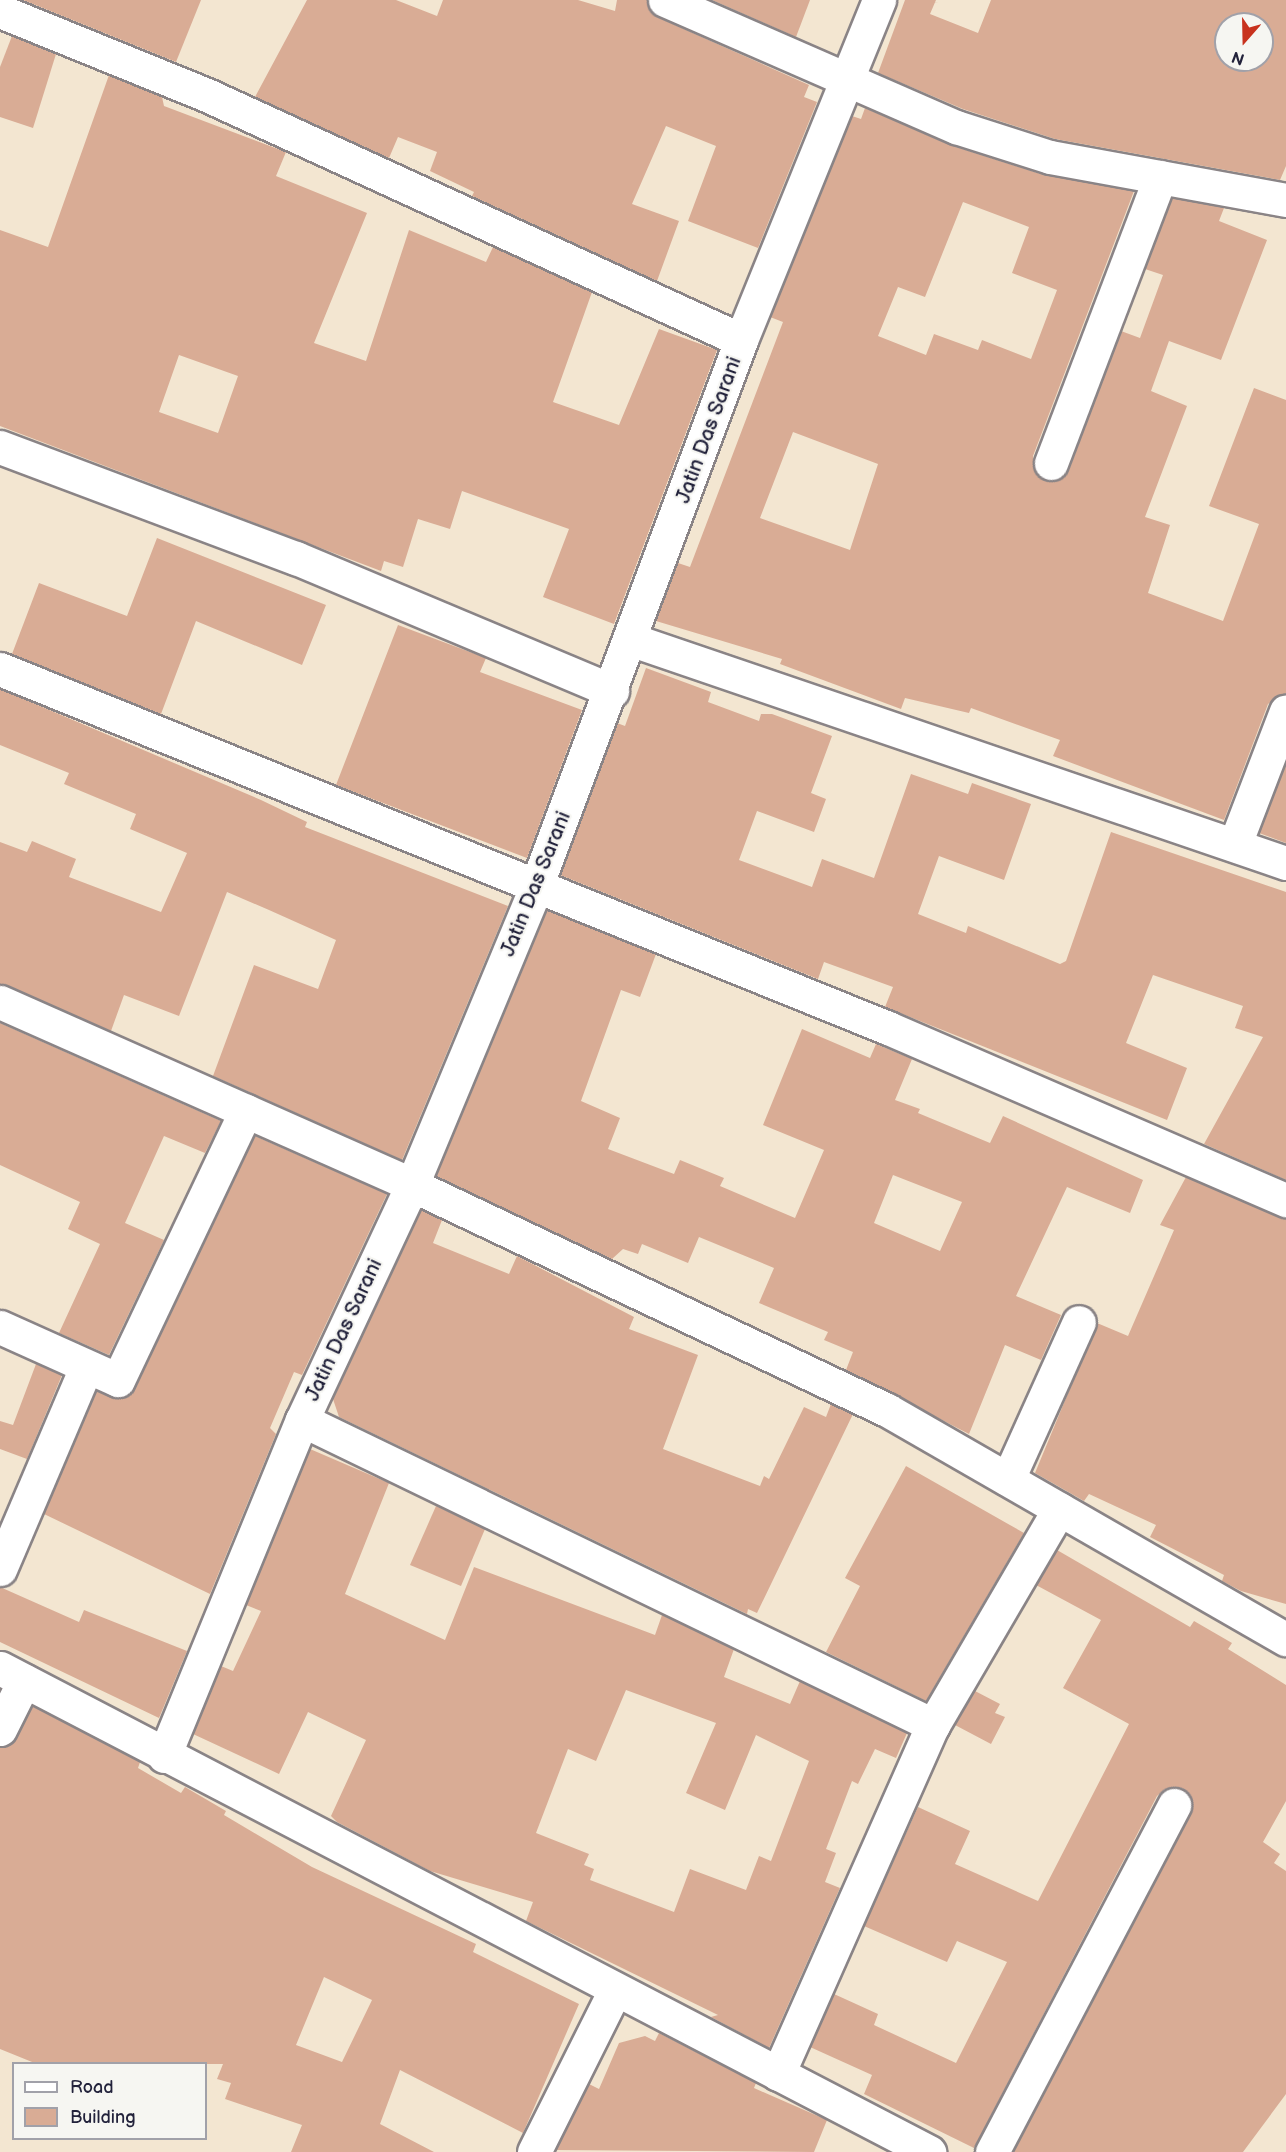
<!DOCTYPE html>
<html>
<head>
<meta charset="utf-8">
<style>
	body { margin:0 }
	#map { position:relative; width:1286px; height:2152px; overflow:hidden; background:#f3e6d1; font-family:"Balsamiq Sans",sans-serif }
	div>[style] { position:absolute }
	.building>* { inset:0; background:#d9ac95 }
	.roads { filter:drop-shadow(2px 0 #8a8486) drop-shadow(-2px 0 #8a8486) drop-shadow(0 2px #8a8486) drop-shadow(0 -2px #8a8486) }
	.minor>* { height:33px; margin:-16.5px; padding:0 16.5px; transform-origin:16.5px; border-radius:16.5px; background:#fff }
	span { translate:-50% -50%; white-space:nowrap; text-align:center; line-height:1.15; -webkit-text-stroke:4.5px #f6f6f2; paint-order:stroke }
	.street-label { font-size:21px; color:#22223b }
	.legend { position:absolute; left:12px; top:2062px; width:195px; height:78px; box-sizing:border-box; background:#f6f6f2; border:2px solid #a1a1a9; margin:0; padding:8px 10px; list-style:none; font-size:18px; color:#22223b }
	.legend li { display:flex; align-items:center; gap:12px; height:30px }
	.legend b { width:30px; border:2px solid #a1a1a9 }
	.north { position:absolute; left:1214px; top:12px; width:60px; height:60px; box-sizing:border-box; background:#f6f6f2; border:2px solid #a1a1a9; border-radius:50%; rotate:200deg; font-size:16px; font-weight:700; line-height:24px; text-align:center; color:#22223b }
	.north::after { content:''; display:block; margin:auto; width:21px; height:27px; background:#c8321e; clip-path:polygon(50% 0,100% 100%,50% 72%,0 100%) }
</style>
</head>
<body>
<div id="map">
	<div class="building">
		<div style="clip-path:polygon(23px 0,201px 0,176px 62px)"></div>
		<div style="clip-path:polygon(307px 0,396px 0,437px 16px,443px 0,578px 0,615px 11px,617px 0,647px 0,657px 17px,809px 85px,804px 97px,817px 102px,758px 248px,688px 221px,716px 146px,666px 126px,632px 204px,679px 221px,657px 281px,472px 196px,474px 192px,430px 171px,437px 152px,398px 137px,389px 158px,255px 97px)"></div>
		<div style="clip-path:polygon(712px 0,810px 0,796px 37px)"></div>
		<div style="clip-path:polygon(evenodd,905px 0,936px 0,930px 14px,978px 33px,991px 0,1286px 0,1286px 166px,1280px 180px,1055px 139px,963px 109px,878px 73px,905px 0,1226px 24px,1262px 24px,1262px 60px,1226px 60px,1226px 24px)"></div>
		<div style="clip-path:polygon(12px 36px,56px 54px,33px 128px,0 117px,0 67px)"></div>
		<div style="clip-path:polygon(evenodd,109px 75px,162px 97px,164px 106px,286px 152px,276px 176px,367px 213px,314px 343px,366px 361px,409px 230px,486px 262px,493px 247px,592px 292px,553px 402px,619px 425px,659px 329px,717px 350px,614px 624px,543px 597px,569px 529px,462px 491px,450px 529px,418px 519px,403px 567px,384px 561px,381px 571px,0 426px,0 230px,48px 247px,109px 75px,179px 355px,238px 376px,218px 433px,159px 412px,179px 355px)"></div>
		<div style="clip-path:polygon(evenodd,865px 108px,950px 145px,1044px 175px,1134px 191px,1033px 456px,1036px 474px,1045px 481px,1062px 478px,1069px 470px,1121px 331px,1140px 338px,1163px 275px,1145px 269px,1172px 198px,1224px 208px,1219px 221px,1267px 240px,1221px 360px,1169px 341px,1151px 391px,1187px 406px,1145px 517px,1170px 525px,1148px 593px,1223px 621px,1259px 524px,1209px 506px,1254px 388px,1286px 400px,1286px 693px,1268px 704px,1224px 820px,1053px 756px,1060px 740px,971px 708px,969px 713px,905px 698px,901px 709px,780px 664px,782px 659px,656px 621px,678px 563px,690px 567px,783px 322px,770px 317px,852px 116px,861px 119px,865px 108px,963px 202px,1029px 227px,1012px 273px,1057px 290px,1031px 359px,982px 340px,978px 350px,934px 334px,926px 355px,878px 336px,898px 287px,925px 297px,963px 202px,865px 108px,793px 432px,878px 464px,850px 550px,760px 518px,793px 432px)"></div>
		<div style="clip-path:polygon(157px 538px,326px 605px,302px 665px,196px 621px,161px 714px,12px 654px,39px 583px,127px 616px)"></div>
		<div style="clip-path:polygon(398px 625px,486px 658px,480px 672px,582px 710px,527px 858px,336px 785px)"></div>
		<div style="clip-path:polygon(646px 668px,711px 692px,708px 702px,759px 721px,761px 714px,772px 714px,832px 736px,811px 793px,826px 799px,814px 832px,757px 811px,739px 860px,812px 887px,822px 859px,874px 878px,911px 774px,968px 794px,972px 783px,1031px 804px,1004px 880px,939px 856px,918px 914px,966px 933px,968px 926px,1060px 964px,1066px 961px,1111px 832px,1286px 892px,1286px 1180px,1204px 1144px,1263px 1037px,1235px 1028px,1243px 1006px,1153px 975px,1126px 1043px,1187px 1068px,1167px 1120px,885px 1007px,893px 987px,824px 962px,818px 979px,560px 875px,617px 723px,625px 726px)"></div>
		<div style="clip-path:polygon(0 689px,261px 800px,307px 822px,305px 827px,508px 906px,402px 1160px,213px 1076px,254px 965px,318px 989px,336px 940px,269px 910px,227px 892px,179px 1016px,124px 995px,111px 1031px,0 984px,0 842px,27px 852px,32px 841px,76px 859px,69px 877px,161px 912px,187px 853px,130px 829px,136px 814px,64px 784px,69px 773px,0 745px)"></div>
		<div style="clip-path:polygon(1286px 763px,1286px 843px,1259px 833px)"></div>
		<div style="clip-path:polygon(evenodd,546px 910px,656px 954px,640px 997px,621px 990px,581px 1101px,620px 1118px,608px 1149px,674px 1174px,680px 1160px,724px 1178px,720px 1186px,795px 1218px,824px 1150px,763px 1125px,802px 1029px,870px 1058px,876px 1044px,912px 1059px,895px 1100px,920px 1109px,918px 1113px,990px 1143px,1003px 1116px,1143px 1180px,1130px 1213px,1067px 1187px,1016px 1296px,1061px 1315px,1041px 1360px,1005px 1345px,969px 1434px,846px 1370px,853px 1352px,824px 1340px,828px 1332px,759px 1303px,774px 1268px,699px 1237px,688px 1263px,642px 1244px,638px 1254px,623px 1249px,612px 1259px,436px 1176px,546px 910px,893px 1175px,962px 1202px,940px 1251px,874px 1223px,893px 1175px)"></div>
		<div style="clip-path:polygon(0 1023px,221px 1121px,205px 1153px,164px 1136px,125px 1223px,164px 1240px,109px 1355px,59px 1333px,100px 1244px,68px 1229px,80px 1202px,0 1165px)"></div>
		<div style="clip-path:polygon(255px 1136px,387px 1194px,302px 1375px,294px 1372px,270px 1428px,276px 1434px,210px 1594px,44px 1514px,96px 1391px,119px 1399px,135px 1388px)"></div>
		<div style="clip-path:polygon(1186px 1177px,1286px 1218px,1286px 1604px,1241px 1591px,1222px 1581px,1224px 1575px,1150px 1537px,1156px 1525px,1089px 1494px,1084px 1501px,1035px 1473px,1097px 1323px,1128px 1336px,1174px 1230px,1160px 1225px)"></div>
		<div style="clip-path:polygon(421px 1210px,442px 1220px,433px 1243px,509px 1274px,517px 1256px,634px 1317px,629px 1329px,698px 1355px,663px 1449px,760px 1486px,764px 1476px,769px 1479px,804px 1407px,826px 1417px,831px 1404px,853px 1414px,757px 1613px,748px 1609px,747px 1614px,339px 1417px,333px 1399px)"></div>
		<div style="clip-path:polygon(36px 1364px,62px 1375px,27px 1459px,0 1449px,0 1421px,13px 1425px)"></div>
		<div style="clip-path:polygon(evenodd,310px 1449px,389px 1483px,345px 1594px,445px 1640px,474px 1567px,655px 1635px,662px 1615px,734px 1649px,724px 1677px,790px 1704px,800px 1681px,907px 1733px,896px 1758px,875px 1749px,858px 1784px,852px 1781px,826px 1849px,836px 1853px,825px 1882px,840px 1888px,769px 2048px,711px 2017px,718px 2015px,526px 1921px,533px 1902px,430px 1871px,337px 1822px,331px 1816px,366px 1740px,308px 1712px,279px 1774px,193px 1734px,221px 1666px,233px 1671px,261px 1611px,246px 1605px,310px 1449px,626px 1690px,716px 1723px,686px 1793px,725px 1810px,756px 1735px,809px 1761px,771px 1861px,759px 1856px,746px 1890px,690px 1869px,674px 1912px,590px 1880px,594px 1869px,584px 1865px,589px 1854px,536px 1833px,568px 1749px,596px 1761px,626px 1690px)"></div>
		<div style="clip-path:polygon(906px 1466px,1024px 1533px,926px 1701px,826px 1652px,860px 1586px,845px 1578px)"></div>
		<div style="clip-path:polygon(436px 1506px,485px 1529px,461px 1586px,410px 1565px)"></div>
		<div style="clip-path:polygon(1057px 1550px,1190px 1627px,1194px 1621px,1232px 1643px,1228px 1649px,1286px 1685px,1286px 1801px,1263px 1842px,1280px 1854px,1274px 1863px,1286px 1871px,1286px 2094px,1243px 2152px,1013px 2152px,1191px 1814px,1190px 1796px,1182px 1788px,1165px 1789px,1157px 1796px,974px 2148px,864px 2094px,872px 2075px,810px 2047px,834px 1994px,878px 2014px,874px 2025px,956px 2063px,1007px 1962px,957px 1941px,947px 1962px,864px 1926px,918px 1807px,970px 1831px,955px 1864px,1038px 1901px,1129px 1724px,1063px 1688px,1101px 1620px,1036px 1585px)"></div>
		<div style="clip-path:polygon(0 1587px,79px 1622px,84px 1610px,187px 1651px,159px 1718px,0 1642px)"></div>
		<div style="clip-path:polygon(975px 1691px,1000px 1704px,995px 1713px,1005px 1717px,991px 1744px,955px 1725px)"></div>
		<div style="clip-path:polygon(evenodd,32px 1706px,140px 1762px,138px 1768px,181px 1793px,185px 1787px,226px 1811px,224px 1815px,312px 1867px,476px 1944px,473px 1952px,579px 2004px,523px 2133px,400px 2070px,380px 2124px,434px 2152px,291px 2152px,302px 2125px,225px 2099px,231px 2083px,217px 2079px,223px 2064px,37px 2064px,0 2049px,0 1748px,16px 1738px,32px 1706px,324px 1977px,372px 2000px,342px 2062px,296px 2045px,324px 1977px)"></div>
		<div style="clip-path:polygon(659px 2033px,756px 2083px,754px 2088px,827px 2120px,814px 2152px,556px 2150px,589px 2084px,599px 2089px,619px 2043px,645px 2036px,655px 2041px)"></div>
	</div>
	<div class="roads">
		<div class="minor">
			<div style="left:665px;top:0;width:318px;rotate:23.6deg"></div>
			<div style="left:956px;top:127px;width:99px;rotate:17.7deg"></div>
			<div style="left:1050px;top:157px;width:240px;rotate:10.3deg"></div>
			<div style="left:0;top:11px;width:226px;rotate:22.1deg"></div>
			<div style="left:209px;top:96px;width:585px;rotate:24.64deg"></div>
			<div style="left:0;top:447px;width:316px;rotate:20.6deg"></div>
			<div style="left:296px;top:558px;width:343px;rotate:22.8deg"></div>
			<div style="left:1051px;top:463px;width:306px;rotate:-69.1deg"></div>
			<div style="left:632px;top:640px;width:691px;rotate:18.83deg"></div>
			<div style="left:0;top:669px;width:958px;rotate:22.01deg"></div>
			<div style="left:888px;top:1028px;width:434px;rotate:23.4deg"></div>
			<div style="left:1235px;top:844px;width:142px;rotate:-69deg"></div>
			<div style="left:0;top:1002px;width:451px;rotate:23.9deg"></div>
			<div style="left:412px;top:1185px;width:526px;rotate:25.35deg"></div>
			<div style="left:887px;top:1410px;width:460px;rotate:29.9deg"></div>
			<div style="left:0;top:1327px;width:129px;rotate:24.2deg"></div>
			<div style="left:118px;top:1380px;width:298px;rotate:-64.6deg"></div>
			<div style="left:302px;top:1420px;width:701px;rotate:25.8deg"></div>
			<div style="left:1008px;top:1479px;width:172px;rotate:-65.7deg"></div>
			<div style="left:0;top:1569px;width:220px;rotate:-66.9deg"></div>
			<div style="left:0;top:1668px;width:1048px;rotate:27.52deg"></div>
			<div style="left:0;top:1729px;width:54px;rotate:-63.4deg"></div>
			<div style="left:164px;top:1756px;width:363px;rotate:-67.7deg"></div>
			<div style="left:302px;top:1420px;width:259px;rotate:-64.9deg"></div>
			<div style="left:412px;top:1185px;width:326px;rotate:-67.4deg"></div>
			<div style="left:537px;top:884px;width:581px;rotate:-69.44deg"></div>
			<div style="left:741px;top:340px;width:367px;rotate:-67.9deg"></div>
			<div style="left:778px;top:2074px;width:382px;rotate:-66.1deg"></div>
			<div style="left:933px;top:1725px;width:250px;rotate:-59.7deg"></div>
			<div style="left:534px;top:2152px;width:179px;rotate:-63.4deg"></div>
			<div style="left:992px;top:2152px;width:392px;rotate:-62.3deg"></div>
		</div>
	</div>
	<div class="street-label">
		<span style="left:709px;top:430px;rotate:-70deg">Jatin Das Sarani</span>
		<span style="left:536px;top:884px;rotate:-68deg">Jatin Das Sarani</span>
		<span style="left:344px;top:1330px;rotate:-65deg">Jatin Das Sarani</span>
	</div>
	<ul class="legend">
	<li><b style="height:8px;background:#fff"></b>Road</li>
	<li><b style="height:16px;background:#d9ac95"></b>Building</li>
	</ul>
	<div class="north">N</div>
</div>
</body>
</html>
